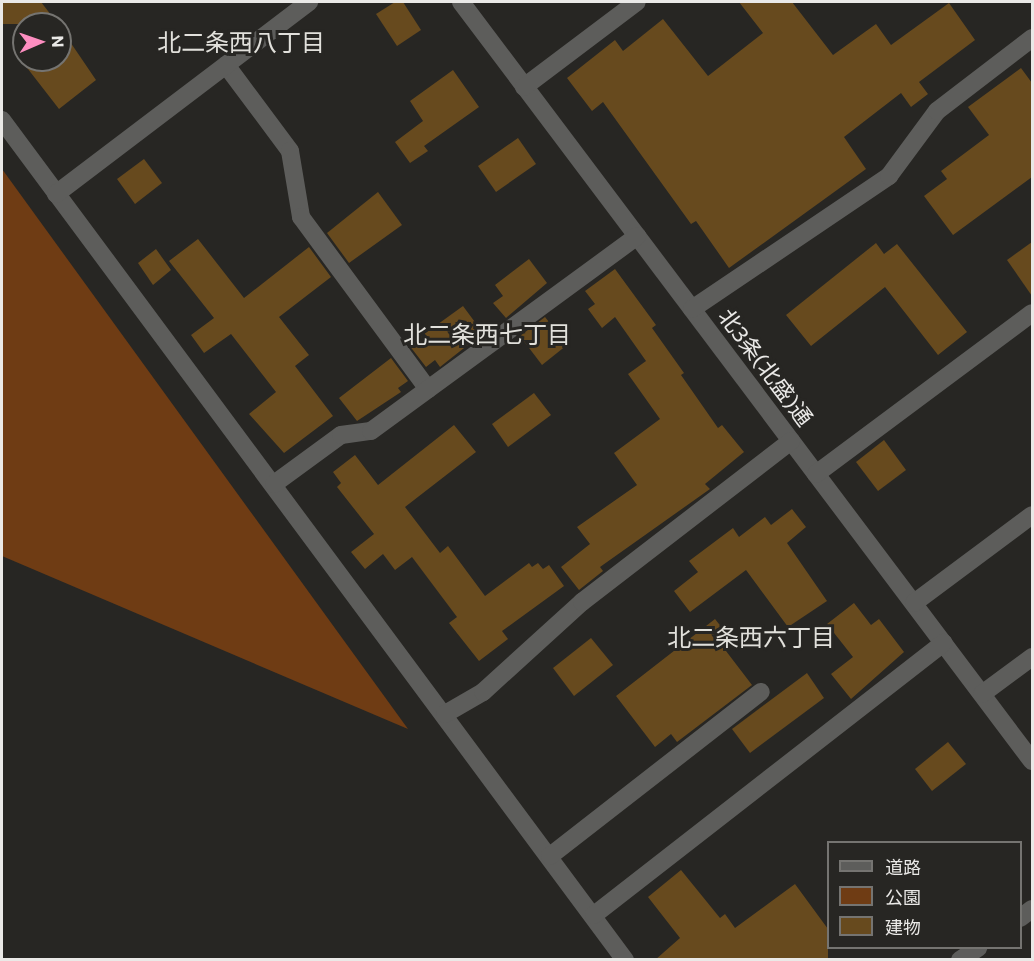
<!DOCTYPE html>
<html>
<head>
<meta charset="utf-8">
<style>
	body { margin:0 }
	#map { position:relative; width:1034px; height:961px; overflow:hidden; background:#272623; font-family:Commissioner,"Noto Sans JP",sans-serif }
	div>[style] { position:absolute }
	.green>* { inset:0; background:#6f3c14 }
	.building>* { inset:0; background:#674a1e }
	.minor>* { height:18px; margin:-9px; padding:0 9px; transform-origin:9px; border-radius:9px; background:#5d5d5b }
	span { translate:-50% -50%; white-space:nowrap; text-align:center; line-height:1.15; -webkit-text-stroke:6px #272623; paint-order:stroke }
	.street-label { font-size:22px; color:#eae9e7 }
	.neighbourhood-label { font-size:24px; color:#e1e0db }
	.frame { position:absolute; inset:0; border:3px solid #eae9e7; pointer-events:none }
	.legend { position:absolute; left:827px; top:841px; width:195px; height:108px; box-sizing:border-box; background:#272623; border:2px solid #757471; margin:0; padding:8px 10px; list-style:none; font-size:18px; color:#eae9e7 }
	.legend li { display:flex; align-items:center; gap:12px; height:30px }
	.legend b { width:30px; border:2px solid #757471 }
	.north { position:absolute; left:12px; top:12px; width:60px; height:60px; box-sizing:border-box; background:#272623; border:2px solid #757471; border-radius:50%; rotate:88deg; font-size:16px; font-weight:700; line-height:24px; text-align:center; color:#eae9e7 }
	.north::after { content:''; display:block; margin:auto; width:21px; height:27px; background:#fd8ec0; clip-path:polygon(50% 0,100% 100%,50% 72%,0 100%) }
</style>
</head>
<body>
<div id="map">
	<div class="green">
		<div style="clip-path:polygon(2px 169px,408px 729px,2px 556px)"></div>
	</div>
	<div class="building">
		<div style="clip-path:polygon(2px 2px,41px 2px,58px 24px,2px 24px)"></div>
		<div style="clip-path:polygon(395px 2px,403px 2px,421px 30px,397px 46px,376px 14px)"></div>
		<div style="clip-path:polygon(739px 2px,792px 2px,833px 55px,876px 24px,891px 45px,949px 3px,975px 40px,919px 82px,928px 94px,911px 107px,901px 93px,844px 137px,866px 169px,729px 268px,696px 221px,691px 224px,603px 102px,592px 111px,567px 78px,615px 40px,623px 51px,663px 19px,708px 76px,763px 33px)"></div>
		<div style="clip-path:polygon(60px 27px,96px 80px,59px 109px,14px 51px,24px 44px,24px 60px,60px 60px)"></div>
		<div style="clip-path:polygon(1021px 68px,1032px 83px,1032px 177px,953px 235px,924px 196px,947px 179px,941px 171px,989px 135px,968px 107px)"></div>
		<div style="clip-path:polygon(453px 70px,479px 107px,424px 146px,428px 151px,410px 163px,395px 142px,423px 121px,410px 101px)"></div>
		<div style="clip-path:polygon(518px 138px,536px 164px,496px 192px,478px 166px)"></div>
		<div style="clip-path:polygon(144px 159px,162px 183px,135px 204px,117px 179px)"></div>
		<div style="clip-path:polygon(378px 192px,402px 225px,349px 263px,327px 233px)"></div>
		<div style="clip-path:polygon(198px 239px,244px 298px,309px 247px,331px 277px,279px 317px,309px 355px,295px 366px,333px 416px,284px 453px,249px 414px,276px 392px,231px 334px,204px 353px,191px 335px,214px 318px,169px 261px)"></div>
		<div style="clip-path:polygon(1032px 242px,1032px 296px,1007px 260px)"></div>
		<div style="clip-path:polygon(876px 243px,884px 254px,897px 244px,967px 332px,938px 355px,885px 287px,811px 346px,786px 315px)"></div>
		<div style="clip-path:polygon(156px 249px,171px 270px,153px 285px,138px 263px)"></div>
		<div style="clip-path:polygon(529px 259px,547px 283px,506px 318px,493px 303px,503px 296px,495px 285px)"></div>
		<div style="clip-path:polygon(615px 269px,656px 325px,652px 328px,684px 373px,681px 375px,718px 428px,722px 425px,744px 452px,705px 484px,710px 489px,600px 567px,603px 571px,579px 590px,561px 567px,590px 544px,577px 527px,637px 485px,614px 453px,660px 419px,628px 374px,646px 361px,615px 317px,602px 328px,588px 309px,595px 304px,585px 291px)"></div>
		<div style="clip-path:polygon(463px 306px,483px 333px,440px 367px,435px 360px,426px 367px,409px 345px)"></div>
		<div style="clip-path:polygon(545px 317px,567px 345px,542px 365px,520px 336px)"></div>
		<div style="clip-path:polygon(391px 358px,408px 381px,398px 388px,401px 392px,357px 421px,339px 398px)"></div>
		<div style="clip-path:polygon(534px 393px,551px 415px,508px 447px,492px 424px)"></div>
		<div style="clip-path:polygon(454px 425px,476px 452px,405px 507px,440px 553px,448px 546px,485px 596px,529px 563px,532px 567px,538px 563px,543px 569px,549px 565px,564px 586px,502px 631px,508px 639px,479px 661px,449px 623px,457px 617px,412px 557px,395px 570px,383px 554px,365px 569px,351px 552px,374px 534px,337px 487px,341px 483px,333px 472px,355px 455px,378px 485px)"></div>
		<div style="clip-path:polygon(884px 440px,906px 470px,878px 491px,856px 462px)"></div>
		<div style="clip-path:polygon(792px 509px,806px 527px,787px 543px,827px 601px,788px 627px,746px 570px,690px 612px,674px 591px,698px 572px,689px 561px,733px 528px,739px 537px,765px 517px,771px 525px)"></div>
		<div style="clip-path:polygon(854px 603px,871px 625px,879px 619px,904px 652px,851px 699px,831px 674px,853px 657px,827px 624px)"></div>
		<div style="clip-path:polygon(715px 619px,735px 644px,726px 651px,752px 685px,677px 742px,671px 734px,655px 747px,616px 696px)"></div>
		<div style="clip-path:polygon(591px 638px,613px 665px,574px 696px,553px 668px)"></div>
		<div style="clip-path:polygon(807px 673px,824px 698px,750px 753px,732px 729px)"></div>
		<div style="clip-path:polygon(948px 742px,966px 764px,932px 791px,915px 769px)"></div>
		<div style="clip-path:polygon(681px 870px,720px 918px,725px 914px,735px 928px,795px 884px,828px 929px,828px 960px,655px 960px,680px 938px,648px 897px)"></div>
	</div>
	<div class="minor">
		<div style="left:461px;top:2px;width:950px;rotate:53.05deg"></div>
		<div style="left:226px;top:65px;width:107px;rotate:53.3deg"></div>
		<div style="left:290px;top:151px;width:67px;rotate:80.5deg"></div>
		<div style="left:301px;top:217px;width:214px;rotate:53.6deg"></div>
		<div style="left:524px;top:87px;width:141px;rotate:-37deg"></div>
		<div style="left:2px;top:120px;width:1046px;rotate:53.44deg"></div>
		<div style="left:56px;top:194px;width:318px;rotate:-37.2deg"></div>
		<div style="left:692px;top:309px;width:238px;rotate:-34deg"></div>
		<div style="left:889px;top:176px;width:81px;rotate:-53.6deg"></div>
		<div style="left:937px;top:111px;width:120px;rotate:-37.5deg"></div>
		<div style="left:816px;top:474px;width:269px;rotate:-36.7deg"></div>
		<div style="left:274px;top:484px;width:83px;rotate:-36.2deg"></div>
		<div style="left:341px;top:435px;width:30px;rotate:-8deg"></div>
		<div style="left:371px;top:431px;width:330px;rotate:-36.2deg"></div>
		<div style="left:914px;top:603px;width:147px;rotate:-36.7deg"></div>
		<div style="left:982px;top:694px;width:62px;rotate:-36.5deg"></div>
		<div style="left:445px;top:714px;width:44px;rotate:-30.1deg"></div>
		<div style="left:483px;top:692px;width:134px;rotate:-42.3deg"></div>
		<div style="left:582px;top:602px;width:264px;rotate:-37.6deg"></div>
		<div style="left:550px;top:856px;width:267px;rotate:-37.9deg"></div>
		<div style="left:594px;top:915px;width:443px;rotate:-37.9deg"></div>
		<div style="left:1020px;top:918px;width:15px;rotate:-37deg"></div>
		<div style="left:960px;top:960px;width:22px;rotate:-34deg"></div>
	</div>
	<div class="street-label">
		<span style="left:766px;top:367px;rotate:53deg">北3条(北盛)通</span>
	</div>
	<div class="neighbourhood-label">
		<span style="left:241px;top:42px">北二条西八丁目</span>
		<span style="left:487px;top:334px">北二条西七丁目</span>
		<span style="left:751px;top:637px">北二条西六丁目</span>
	</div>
	<div class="frame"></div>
	<ul class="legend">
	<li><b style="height:8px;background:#5d5d5b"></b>道路</li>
	<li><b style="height:16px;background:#6f3c14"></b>公園</li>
	<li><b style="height:16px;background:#674a1e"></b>建物</li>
	</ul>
	<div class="north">N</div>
</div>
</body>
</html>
